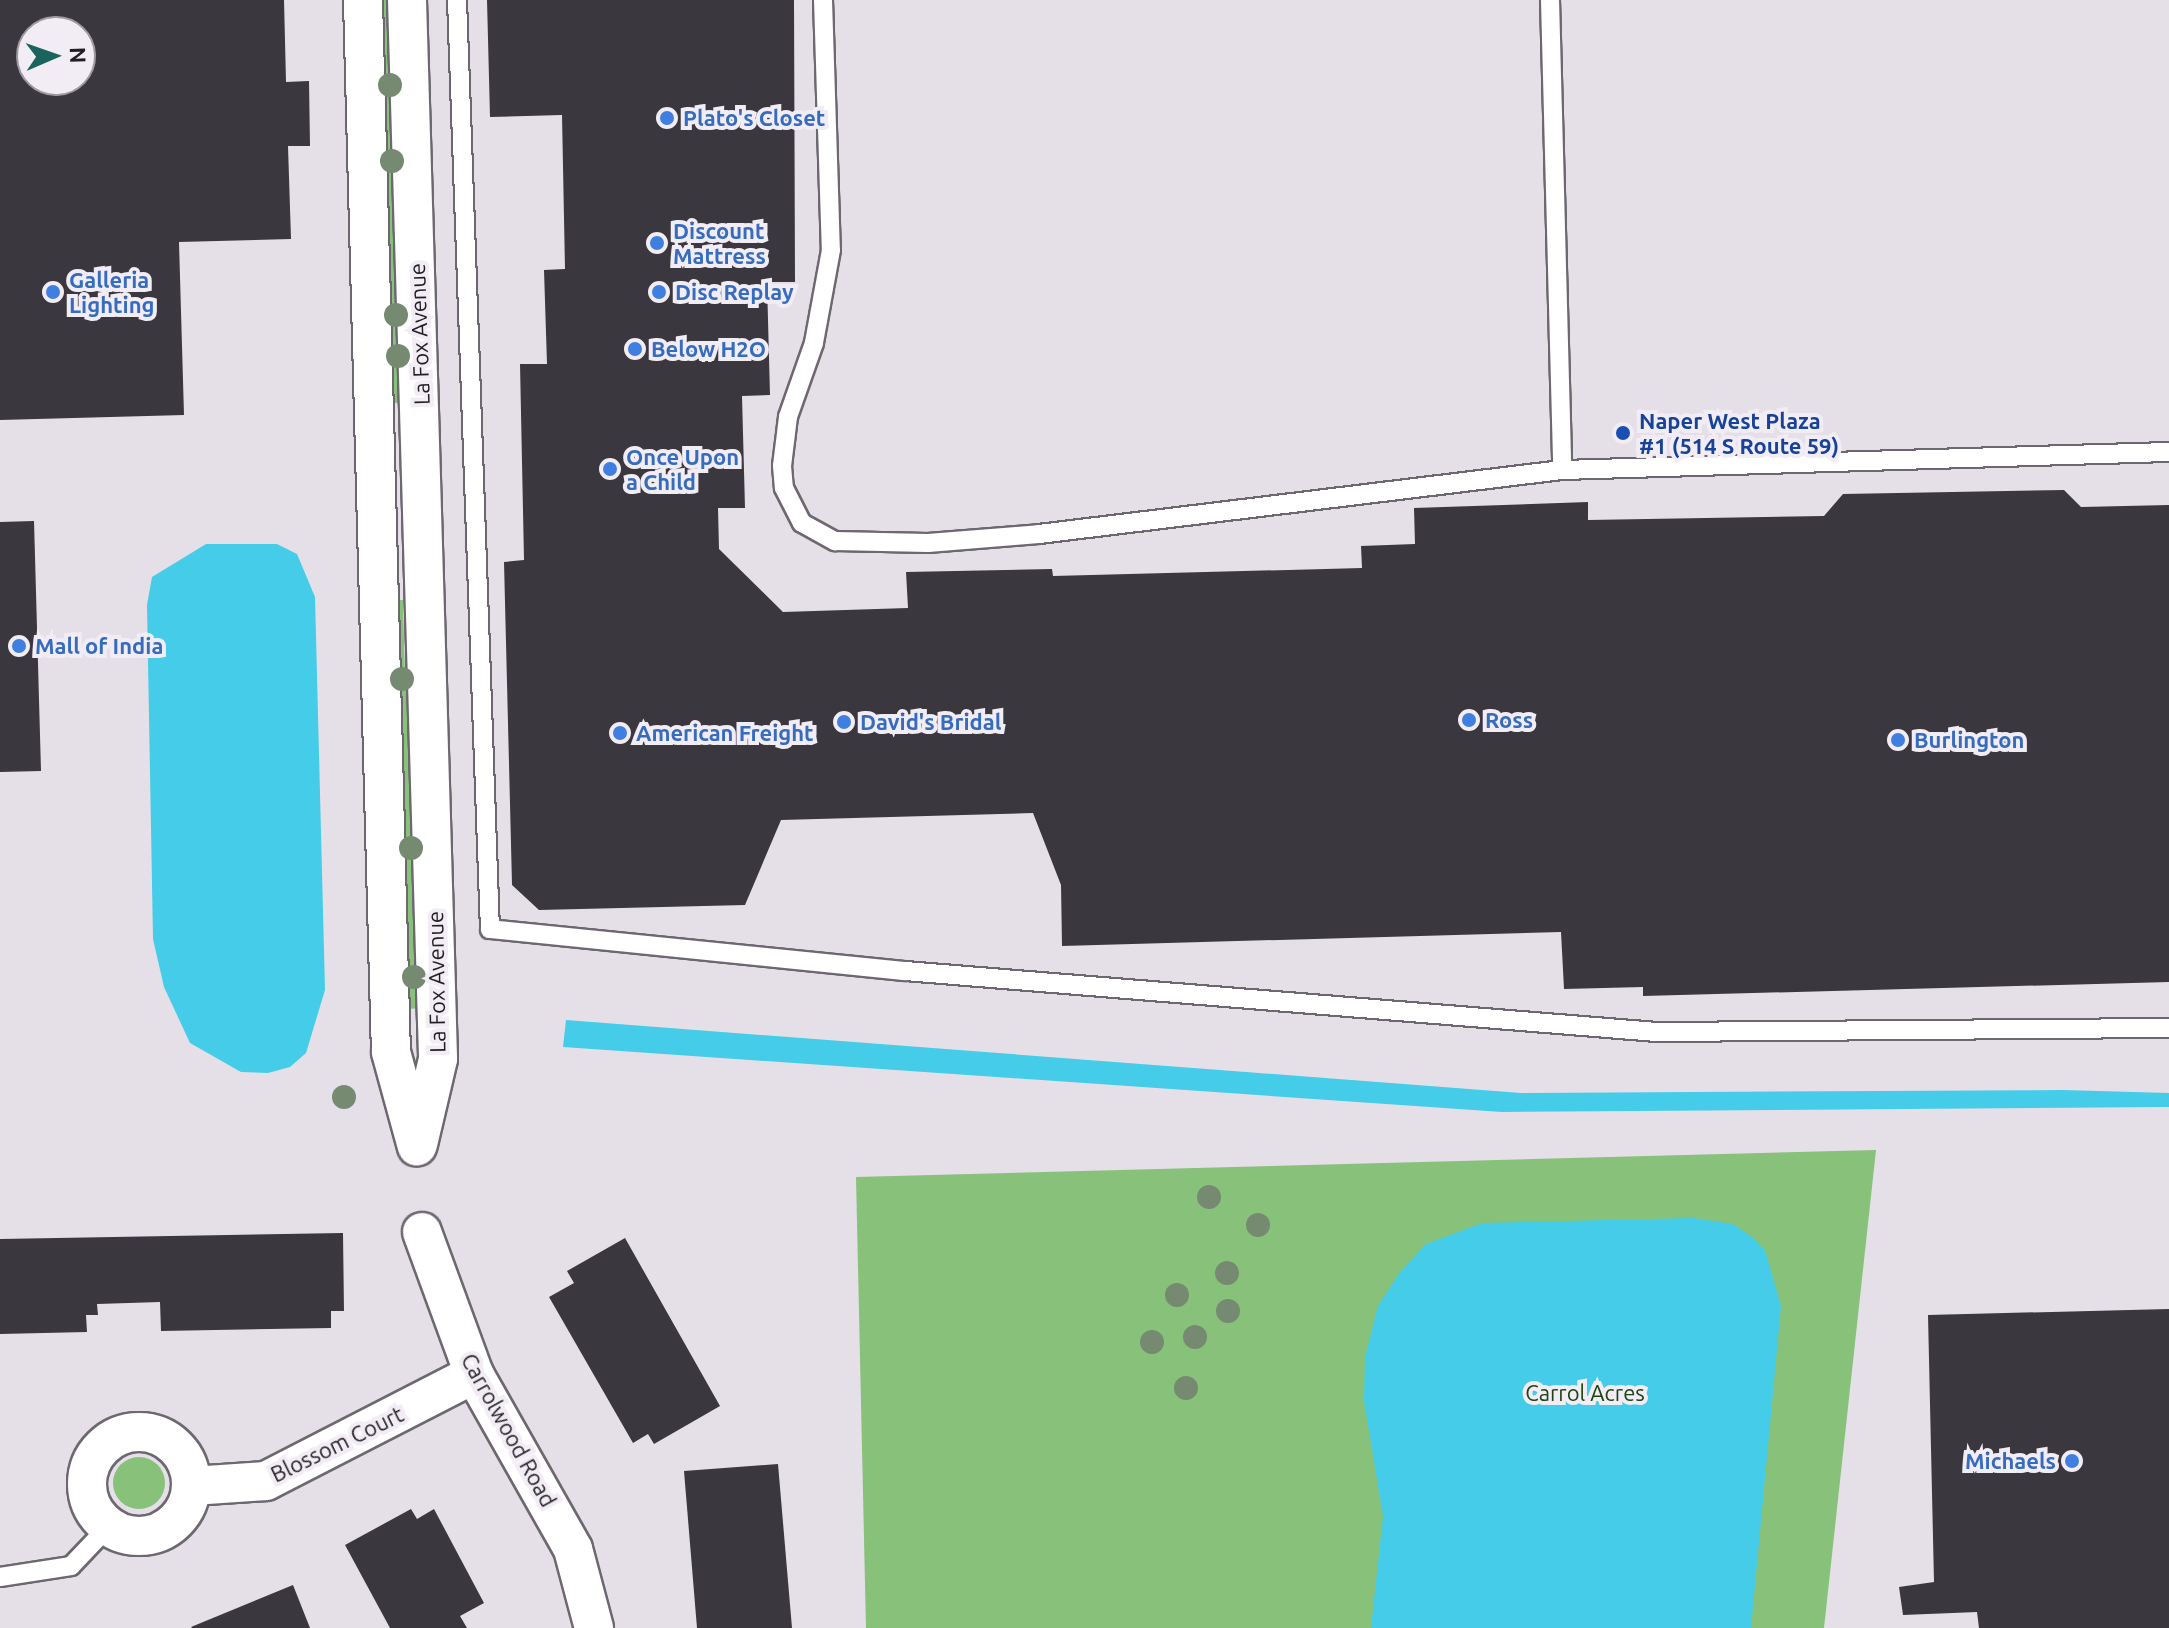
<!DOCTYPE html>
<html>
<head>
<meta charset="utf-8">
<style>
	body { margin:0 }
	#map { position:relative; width:2169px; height:1628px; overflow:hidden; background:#e5dfe8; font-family:Ubuntu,sans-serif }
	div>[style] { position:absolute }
	.green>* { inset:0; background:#87c17a }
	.round { border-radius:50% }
	.water>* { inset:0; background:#45cce8 }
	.building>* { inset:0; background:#3b373e }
	.roads { filter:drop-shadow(2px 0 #6d6870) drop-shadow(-2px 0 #6d6870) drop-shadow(0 2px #6d6870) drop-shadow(0 -2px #6d6870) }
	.service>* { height:18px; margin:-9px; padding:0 9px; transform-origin:9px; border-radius:9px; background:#fff }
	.minor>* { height:38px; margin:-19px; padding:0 19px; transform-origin:19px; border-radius:19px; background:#fff }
	.minor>.ring { margin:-19px; padding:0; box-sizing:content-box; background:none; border:38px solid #fff; border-radius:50% }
	.trees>* { width:24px; height:24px; margin:-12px; border-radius:50%; background:#768a72 }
	.dots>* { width:22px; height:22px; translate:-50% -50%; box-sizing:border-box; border:4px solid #f2ecf5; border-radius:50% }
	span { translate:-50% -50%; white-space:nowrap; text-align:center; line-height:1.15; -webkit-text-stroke:8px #f2ecf5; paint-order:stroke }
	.shop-label { font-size:22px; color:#366cbe; font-weight:700 }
	.left { translate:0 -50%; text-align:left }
	.right { translate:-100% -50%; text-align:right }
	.street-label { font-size:22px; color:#201e21 }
	.transit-label { font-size:22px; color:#164399; font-weight:700 }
	.park-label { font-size:22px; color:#1c4412 }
	.north { position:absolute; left:16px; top:16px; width:80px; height:80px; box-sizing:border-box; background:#f2ecf5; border:2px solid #9e9aa0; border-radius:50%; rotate:88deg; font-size:22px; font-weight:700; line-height:32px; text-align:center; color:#201e21 }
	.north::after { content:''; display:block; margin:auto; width:28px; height:36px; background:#19645c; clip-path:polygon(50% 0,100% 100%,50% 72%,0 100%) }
</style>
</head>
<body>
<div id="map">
	<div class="green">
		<div style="clip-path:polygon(377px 0,399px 0,410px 403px,387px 403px)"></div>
		<div style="clip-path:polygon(393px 600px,403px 600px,405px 676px,419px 732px,428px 1008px,404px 1009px)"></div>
		<div style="clip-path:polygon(1876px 1150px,1824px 1628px,866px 1628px,856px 1177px)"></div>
		<div class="round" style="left:113px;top:1457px;width:52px;height:52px"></div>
	</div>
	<div class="water">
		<div style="clip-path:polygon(206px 544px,277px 544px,297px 554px,315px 597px,325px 990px,306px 1053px,290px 1067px,268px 1073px,241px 1072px,190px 1043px,164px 987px,153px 939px,147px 605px,152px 577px)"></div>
		<div style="clip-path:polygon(566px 1020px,1521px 1093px,2062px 1090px,2169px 1093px,2169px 1107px,1502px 1112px,563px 1047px)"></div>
		<div style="clip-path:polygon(1693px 1218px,1733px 1224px,1752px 1237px,1765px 1250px,1781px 1306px,1751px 1628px,1371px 1628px,1383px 1516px,1364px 1401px,1365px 1357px,1378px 1306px,1400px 1272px,1426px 1244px,1482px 1223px)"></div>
	</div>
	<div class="building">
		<div style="clip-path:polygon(evenodd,0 0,284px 0,286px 82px,309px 81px,310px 146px,288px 146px,291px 239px,179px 242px,184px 415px,0 420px,0 0,32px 32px,80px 32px,80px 80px,32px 80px,32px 32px)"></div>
		<div style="clip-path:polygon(487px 0,794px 0,795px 282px,767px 282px,770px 395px,742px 396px,745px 508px,718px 508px,719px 549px,783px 612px,908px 608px,906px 572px,1052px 569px,1053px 576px,1362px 568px,1361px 546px,1415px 544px,1414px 508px,1588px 502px,1588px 520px,1824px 516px,1843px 494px,2064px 490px,2081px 507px,2169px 505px,2169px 982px,1643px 996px,1643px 987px,1564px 989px,1561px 932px,1062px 946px,1061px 885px,1033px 813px,781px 820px,745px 905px,539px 910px,512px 885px,504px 562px,524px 560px,520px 364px,547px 364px,544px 270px,565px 269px,562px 115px,490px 117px)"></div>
		<div style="clip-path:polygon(34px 521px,41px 771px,0 772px,0 522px)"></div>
		<div style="clip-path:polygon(343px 1233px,344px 1311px,331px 1311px,331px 1328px,161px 1331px,160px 1302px,97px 1304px,98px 1315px,86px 1315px,87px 1332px,0 1334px,0 1239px)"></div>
		<div style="clip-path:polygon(625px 1238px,720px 1406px,654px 1444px,648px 1434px,633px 1443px,549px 1297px,574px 1283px,567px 1271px)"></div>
		<div style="clip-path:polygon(2169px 1309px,2169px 1628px,1979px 1628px,1977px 1612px,1903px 1615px,1899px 1587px,1934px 1582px,1928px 1315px)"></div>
		<div style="clip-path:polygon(778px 1464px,792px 1628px,697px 1628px,684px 1471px)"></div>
		<div style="clip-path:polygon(411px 1509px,417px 1519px,434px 1509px,484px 1603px,460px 1616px,467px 1628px,390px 1628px,345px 1545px)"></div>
		<div style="clip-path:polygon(293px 1585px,310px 1628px,192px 1628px,191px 1627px)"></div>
	</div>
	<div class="roads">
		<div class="service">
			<div style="left:457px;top:0;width:930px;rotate:87.97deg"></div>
			<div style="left:490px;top:929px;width:417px;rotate:5.8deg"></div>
			<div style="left:905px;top:971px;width:754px;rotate:4.64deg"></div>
			<div style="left:1657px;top:1032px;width:512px;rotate:-0.45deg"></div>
			<div style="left:823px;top:0;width:250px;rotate:88.2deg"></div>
			<div style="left:831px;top:250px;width:95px;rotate:100.4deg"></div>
			<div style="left:814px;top:343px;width:78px;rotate:109.4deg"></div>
			<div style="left:788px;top:417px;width:49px;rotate:97deg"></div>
			<div style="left:782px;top:466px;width:22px;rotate:85deg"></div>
			<div style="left:784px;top:488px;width:39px;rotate:63deg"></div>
			<div style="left:802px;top:523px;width:38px;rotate:29deg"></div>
			<div style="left:835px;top:541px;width:93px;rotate:1.2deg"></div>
			<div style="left:928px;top:543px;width:111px;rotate:-4.6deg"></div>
			<div style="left:1039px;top:534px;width:527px;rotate:-6.98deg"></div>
			<div style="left:1562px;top:470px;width:607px;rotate:-1.7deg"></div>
			<div style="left:1550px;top:0;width:470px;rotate:88.5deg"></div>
			<div style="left:0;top:1577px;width:72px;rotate:-8.8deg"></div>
			<div style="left:71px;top:1566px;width:54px;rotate:-46.5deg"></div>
		</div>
		<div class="minor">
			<div style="left:363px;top:0;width:1052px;rotate:88.48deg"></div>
			<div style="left:391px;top:1052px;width:98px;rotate:74.7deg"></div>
			<div style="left:407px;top:0;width:1059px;rotate:88.32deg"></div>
			<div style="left:438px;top:1059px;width:87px;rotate:103.2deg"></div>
			<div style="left:422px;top:1232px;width:151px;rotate:69.9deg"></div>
			<div style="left:474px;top:1374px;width:201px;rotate:60.5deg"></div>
			<div style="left:573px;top:1549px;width:82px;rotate:75.1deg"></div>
			<div class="ring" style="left:87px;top:1432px;width:66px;height:66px"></div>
			<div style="left:192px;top:1486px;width:74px;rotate:-3.9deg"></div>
			<div style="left:266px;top:1481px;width:234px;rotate:-27.2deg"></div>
		</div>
	</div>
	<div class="trees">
		<div style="left:390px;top:85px"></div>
		<div style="left:392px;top:161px"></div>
		<div style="left:396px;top:315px"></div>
		<div style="left:398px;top:356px"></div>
		<div style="left:402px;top:679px"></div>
		<div style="left:411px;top:848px"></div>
		<div style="left:414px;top:977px"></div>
		<div style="left:344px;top:1097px"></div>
		<div style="left:1209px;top:1197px"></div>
		<div style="left:1258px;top:1225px"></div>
		<div style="left:1227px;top:1273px"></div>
		<div style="left:1177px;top:1295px"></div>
		<div style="left:1228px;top:1311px"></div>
		<div style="left:1195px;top:1337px"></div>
		<div style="left:1152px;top:1342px"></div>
		<div style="left:1186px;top:1388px"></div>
	</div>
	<div class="dots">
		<div style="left:667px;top:118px;background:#3f7fe0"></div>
		<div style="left:657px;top:243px;background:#3f7fe0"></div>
		<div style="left:53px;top:292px;background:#3f7fe0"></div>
		<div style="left:659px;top:292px;background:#3f7fe0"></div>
		<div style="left:635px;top:349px;background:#3f7fe0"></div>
		<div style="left:1623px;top:433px;background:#1a4fb4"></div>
		<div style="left:610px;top:469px;background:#3f7fe0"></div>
		<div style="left:19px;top:646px;background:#3f7fe0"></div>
		<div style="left:1469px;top:720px;background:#3f7fe0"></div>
		<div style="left:844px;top:722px;background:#3f7fe0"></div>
		<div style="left:620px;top:733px;background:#3f7fe0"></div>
		<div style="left:1898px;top:740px;background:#3f7fe0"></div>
		<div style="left:2072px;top:1461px;background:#3f7fe0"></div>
	</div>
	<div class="shop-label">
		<span class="left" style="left:683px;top:118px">Plato's Closet</span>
		<span class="left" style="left:673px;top:243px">Discount<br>Mattress</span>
		<span class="left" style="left:69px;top:292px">Galleria<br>Lighting</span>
		<span class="left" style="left:675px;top:292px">Disc Replay</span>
		<span class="left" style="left:651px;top:349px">Below H2O</span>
		<span class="left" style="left:626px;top:469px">Once Upon<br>a Child</span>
		<span class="left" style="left:35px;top:646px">Mall of India</span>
		<span class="left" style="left:1485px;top:720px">Ross</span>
		<span class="left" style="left:860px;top:722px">David's Bridal</span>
		<span class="left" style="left:636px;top:733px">American Freight</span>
		<span class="left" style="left:1914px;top:740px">Burlington</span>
		<span class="right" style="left:2056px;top:1461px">Michaels</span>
	</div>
	<div class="street-label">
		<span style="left:419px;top:334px;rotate:-92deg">La Fox Avenue</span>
		<span style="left:436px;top:982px;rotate:-91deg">La Fox Avenue</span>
		<span style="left:509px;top:1430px;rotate:61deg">Carrolwood Road</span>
		<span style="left:337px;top:1444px;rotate:-26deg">Blossom Court</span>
	</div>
	<div class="transit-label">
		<span class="left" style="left:1639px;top:433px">Naper West Plaza<br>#1 (514 S Route 59)</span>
	</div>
	<div class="park-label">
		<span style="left:1585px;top:1393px">Carrol Acres</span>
	</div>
	<div class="north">N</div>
</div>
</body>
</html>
